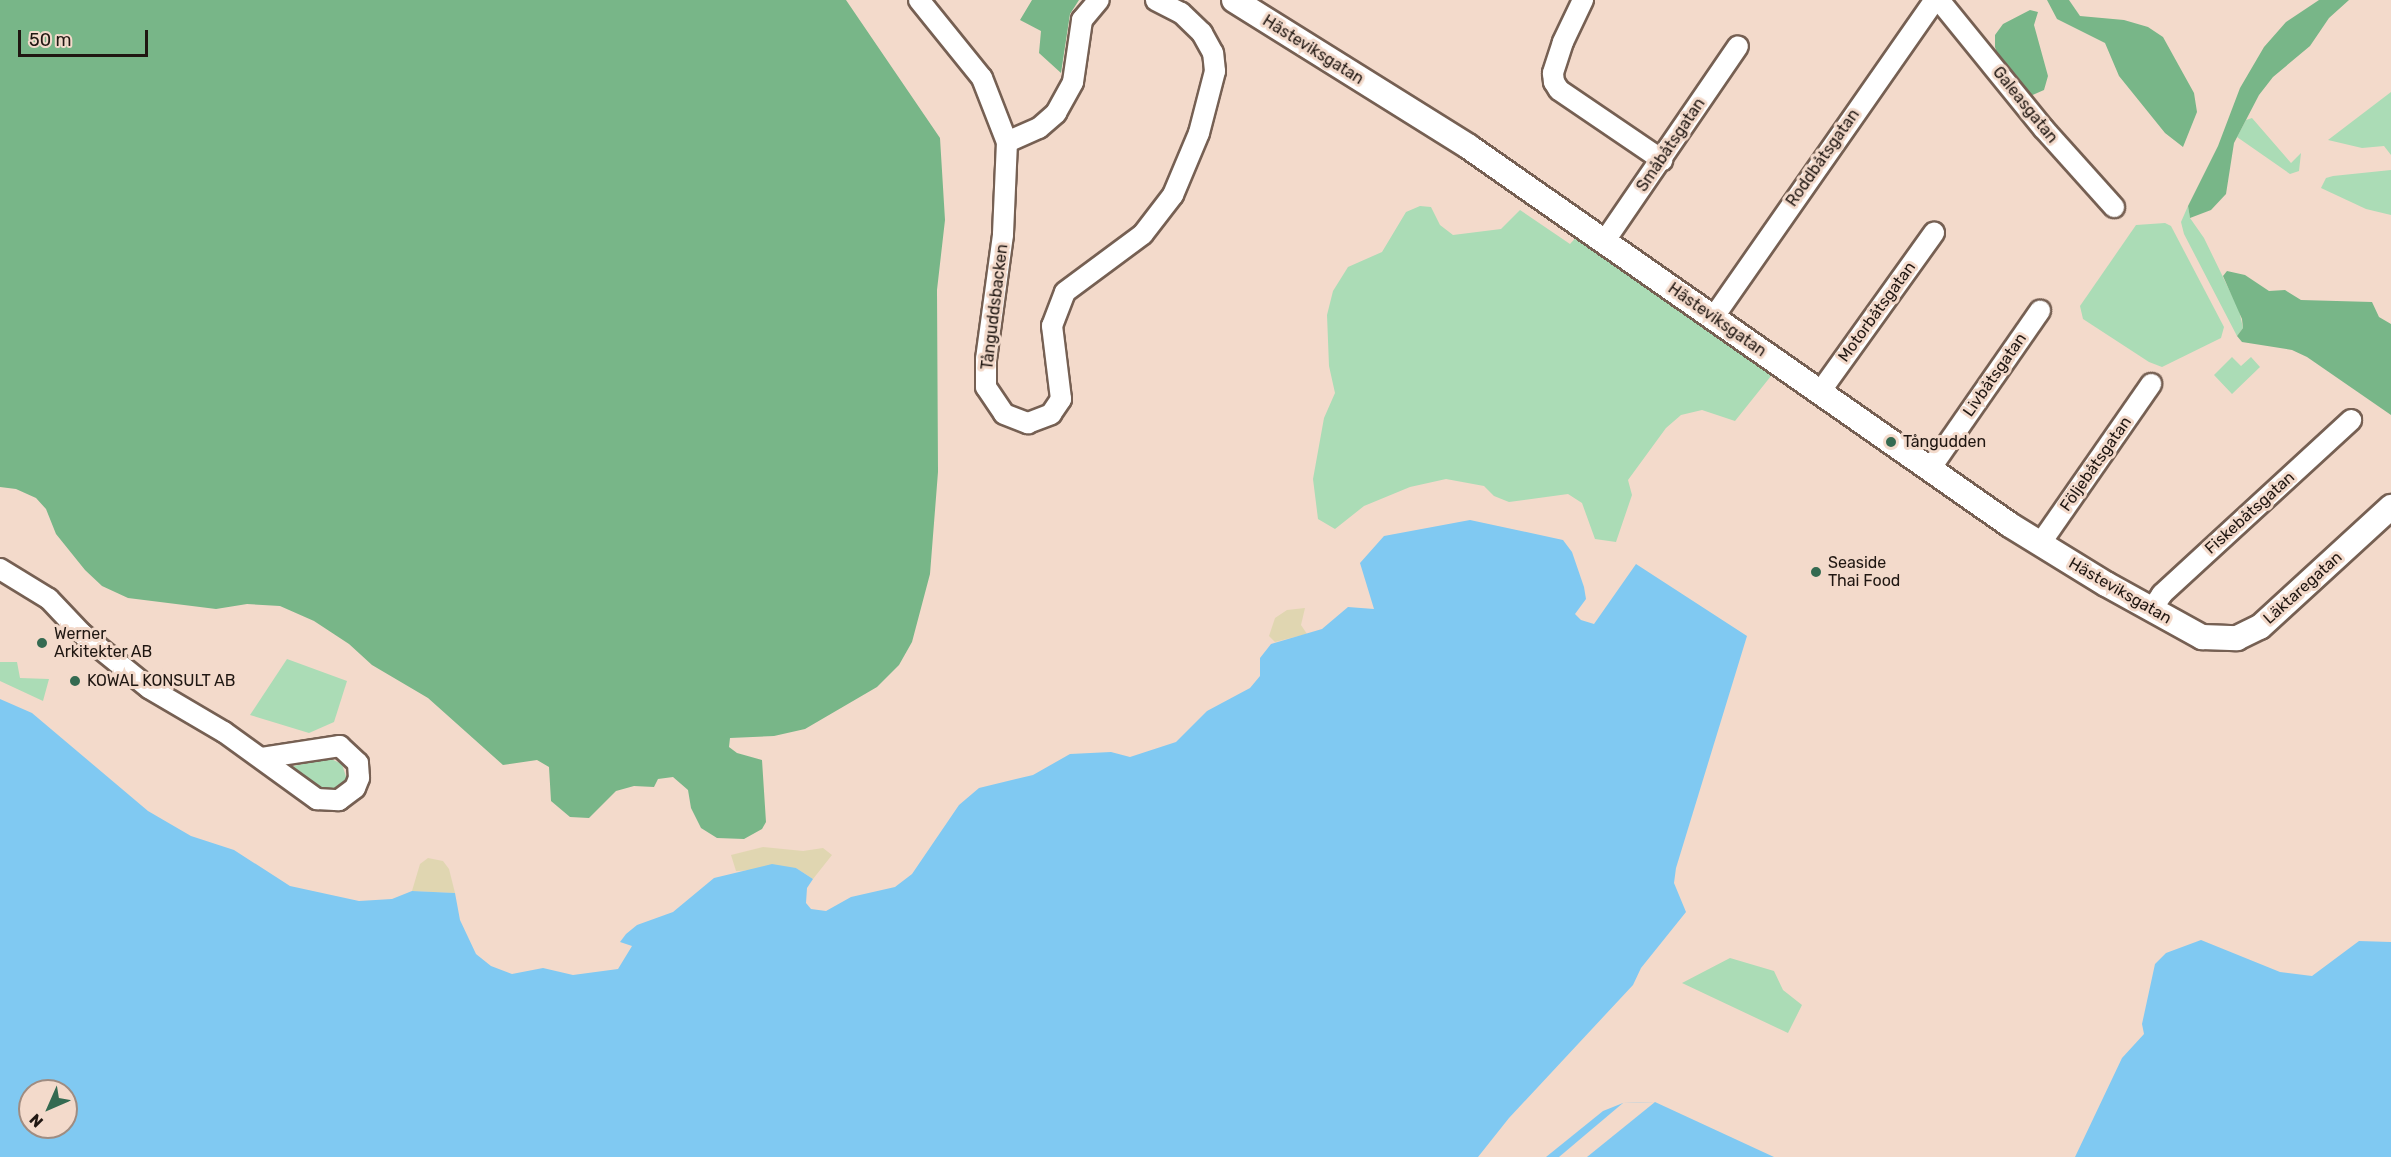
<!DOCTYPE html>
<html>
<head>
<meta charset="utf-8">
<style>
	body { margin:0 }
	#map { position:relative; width:2391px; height:1157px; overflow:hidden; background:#f3dacb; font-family:Rubik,sans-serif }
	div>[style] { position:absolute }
	.green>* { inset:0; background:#abdcb6 }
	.forest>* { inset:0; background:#78b688 }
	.sand>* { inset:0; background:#e0d6b1 }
	.water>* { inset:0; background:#80c9f2 }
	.pier>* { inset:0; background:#f3dacb }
	.roads { filter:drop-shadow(2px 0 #766053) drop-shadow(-2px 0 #766053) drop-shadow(0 2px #766053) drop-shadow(0 -2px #766053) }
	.minor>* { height:20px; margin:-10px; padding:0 10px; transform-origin:10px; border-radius:10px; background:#fff }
	.tertiary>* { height:24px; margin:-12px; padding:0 12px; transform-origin:12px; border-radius:12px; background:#fff }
	.dots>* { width:16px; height:16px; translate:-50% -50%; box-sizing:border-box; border:3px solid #f3dacb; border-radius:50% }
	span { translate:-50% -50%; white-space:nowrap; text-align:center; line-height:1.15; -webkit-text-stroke:6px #f3dacb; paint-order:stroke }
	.street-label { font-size:16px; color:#201712 }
	.poi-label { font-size:16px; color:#201712 }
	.left { translate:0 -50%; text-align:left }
	.north { position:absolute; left:18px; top:1079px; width:60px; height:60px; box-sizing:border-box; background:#f3dacb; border:2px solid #9f8c81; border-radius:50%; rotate:225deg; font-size:16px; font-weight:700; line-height:24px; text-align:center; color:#201712 }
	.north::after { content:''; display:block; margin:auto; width:21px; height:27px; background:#346a51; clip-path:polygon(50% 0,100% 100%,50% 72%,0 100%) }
	.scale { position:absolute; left:18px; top:30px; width:130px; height:27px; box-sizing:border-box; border:3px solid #201712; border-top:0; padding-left:8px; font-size:18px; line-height:21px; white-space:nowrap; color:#201712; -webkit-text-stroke:4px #f3dacb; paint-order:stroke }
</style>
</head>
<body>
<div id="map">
	<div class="green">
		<div style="clip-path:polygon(2391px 92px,2391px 155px,2384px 146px,2362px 148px,2328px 140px)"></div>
		<div style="clip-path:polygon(2252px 118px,2291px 163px,2301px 153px,2299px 171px,2290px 174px,2237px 137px,2246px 120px)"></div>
		<div style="clip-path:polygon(2391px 170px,2391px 215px,2366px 209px,2321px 188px,2326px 178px,2333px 176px)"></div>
		<div style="clip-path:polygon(1420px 206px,1431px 207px,1440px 225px,1453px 235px,1501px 229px,1520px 210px,1570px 244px,1581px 232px,1775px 371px,1735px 421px,1702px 410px,1681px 415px,1666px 428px,1628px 480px,1632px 495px,1616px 542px,1595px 539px,1582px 503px,1568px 494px,1509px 502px,1494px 496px,1484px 486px,1446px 479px,1410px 487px,1364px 506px,1335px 529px,1318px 519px,1313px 479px,1324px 418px,1335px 393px,1329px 366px,1327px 315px,1333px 291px,1348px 267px,1382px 252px,1406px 212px)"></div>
		<div style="clip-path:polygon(2188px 206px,2190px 218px,2204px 238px,2239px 310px,2243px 328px,2237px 336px,2184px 234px,2181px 222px)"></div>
		<div style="clip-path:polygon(2165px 223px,2171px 226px,2224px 327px,2221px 338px,2162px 367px,2149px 362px,2083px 319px,2080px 306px,2136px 225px)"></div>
		<div style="clip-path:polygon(2232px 357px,2241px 366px,2251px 357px,2260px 367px,2232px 394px,2214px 375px)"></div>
		<div style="clip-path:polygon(287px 659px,347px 681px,334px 722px,309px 733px,250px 715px)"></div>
		<div style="clip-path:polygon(0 662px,17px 662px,20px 678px,49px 679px,43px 701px,0 681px)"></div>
		<div style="clip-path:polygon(329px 758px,342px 764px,347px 780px,344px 787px,329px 795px,285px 768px)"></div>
		<div style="clip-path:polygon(1730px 958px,1774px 971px,1783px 990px,1802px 1005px,1788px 1033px,1682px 983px)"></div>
	</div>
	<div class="forest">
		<div style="clip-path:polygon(0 0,846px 0,940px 138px,945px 220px,937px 290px,938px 472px,930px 574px,912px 642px,899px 665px,877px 687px,805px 729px,774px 736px,730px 738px,729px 747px,737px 753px,762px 760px,766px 822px,762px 829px,744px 839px,717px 838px,701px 828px,691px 808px,688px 790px,673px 777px,658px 779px,654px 787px,634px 786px,616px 791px,589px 818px,570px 817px,551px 801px,549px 767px,537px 760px,503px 765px,428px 698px,372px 665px,349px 644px,314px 621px,280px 606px,247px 604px,216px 609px,128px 598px,102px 586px,85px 570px,56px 534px,46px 509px,36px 498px,16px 489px,0 487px)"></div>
		<div style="clip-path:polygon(1032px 0,1079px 0,1070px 14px,1061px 73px,1039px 53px,1041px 31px,1020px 20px)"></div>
		<div style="clip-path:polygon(2047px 0,2069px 0,2080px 16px,2124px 20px,2148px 27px,2163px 37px,2194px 93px,2197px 112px,2183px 147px,2165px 133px,2119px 76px,2105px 43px,2057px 19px)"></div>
		<div style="clip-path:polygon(2319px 0,2349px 0,2329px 18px,2310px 46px,2273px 77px,2259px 95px,2234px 143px,2226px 194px,2211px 210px,2190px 218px,2188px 206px,2218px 146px,2240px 88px,2264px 47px,2286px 22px)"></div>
		<div style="clip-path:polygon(2030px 10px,2038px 12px,2034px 25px,2048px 76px,2044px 90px,2030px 96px,1999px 60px,1995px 47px,1995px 35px,2003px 24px)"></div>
		<div style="clip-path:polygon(2227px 271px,2245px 275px,2269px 291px,2285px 290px,2301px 300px,2372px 302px,2379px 317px,2391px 324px,2391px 415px,2307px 357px,2292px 350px,2242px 342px,2237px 336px,2243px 328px,2242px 319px,2223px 276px)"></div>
	</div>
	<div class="sand">
		<div style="clip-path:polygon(1305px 608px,1301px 625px,1307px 634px,1275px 642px,1269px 636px,1275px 618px,1287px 610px)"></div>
		<div style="clip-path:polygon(763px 847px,803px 851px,823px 848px,832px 855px,813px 879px,796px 868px,736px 871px,731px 855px)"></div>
		<div style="clip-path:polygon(428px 858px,443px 861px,449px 869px,455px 893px,412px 891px,420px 864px)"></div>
	</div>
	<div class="water">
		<div style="clip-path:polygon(evenodd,1470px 520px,1563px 540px,1572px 552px,1584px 587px,1586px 599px,1575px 614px,1581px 620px,1594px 624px,1636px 564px,1747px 636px,1676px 868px,1674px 883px,1686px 912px,1641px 968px,1633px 985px,1509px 1118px,1478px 1157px,0 1157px,0 699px,32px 713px,148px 811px,191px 836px,234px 850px,290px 886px,359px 901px,392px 899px,412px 891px,455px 893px,460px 920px,476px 954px,491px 966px,512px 974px,543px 968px,573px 975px,618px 969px,632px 946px,620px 942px,626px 934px,637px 925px,673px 912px,714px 878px,772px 864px,796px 868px,813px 879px,807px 888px,806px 903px,811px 909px,826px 911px,851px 897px,895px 887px,912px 874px,959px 805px,979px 788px,1033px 775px,1070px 754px,1111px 752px,1130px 757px,1176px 742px,1207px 711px,1250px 688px,1260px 676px,1260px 658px,1271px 644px,1322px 629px,1348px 607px,1374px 609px,1360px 563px,1384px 536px,1470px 520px,30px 1091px,66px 1091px,66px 1127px,30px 1127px,30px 1091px)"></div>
		<div style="clip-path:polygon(2201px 940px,2280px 972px,2312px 976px,2359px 941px,2391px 942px,2391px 1157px,2075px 1157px,2122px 1058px,2144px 1034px,2142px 1024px,2155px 964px,2166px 953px)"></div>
		<div style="clip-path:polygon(1655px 1102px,1774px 1157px,1546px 1157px,1603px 1111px,1623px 1103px)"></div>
	</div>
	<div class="pier">
		<div style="clip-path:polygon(1655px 1102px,1587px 1157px,1559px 1157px,1623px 1103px)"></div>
	</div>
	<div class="roads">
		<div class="minor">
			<div style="left:919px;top:0;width:100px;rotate:51.1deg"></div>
			<div style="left:982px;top:78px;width:69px;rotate:68.7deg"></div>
			<div style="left:1007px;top:142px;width:93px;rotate:92.5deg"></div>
			<div style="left:1003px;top:235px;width:125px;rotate:97.8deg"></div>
			<div style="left:986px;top:359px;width:28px;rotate:90deg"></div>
			<div style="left:986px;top:387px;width:32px;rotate:56deg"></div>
			<div style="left:1004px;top:414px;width:26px;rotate:21deg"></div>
			<div style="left:1028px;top:423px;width:25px;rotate:-21deg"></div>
			<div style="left:1051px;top:414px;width:18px;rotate:-56deg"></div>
			<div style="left:1061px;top:399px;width:74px;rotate:-97deg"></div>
			<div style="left:1052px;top:326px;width:36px;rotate:-69deg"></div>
			<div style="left:1065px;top:292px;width:97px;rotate:-36.6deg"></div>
			<div style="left:1143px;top:234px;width:49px;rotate:-52.4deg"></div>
			<div style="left:1173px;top:195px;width:67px;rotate:-67.2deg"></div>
			<div style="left:1199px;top:133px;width:64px;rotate:-75.5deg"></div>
			<div style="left:1215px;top:71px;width:18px;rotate:-96deg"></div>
			<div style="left:1213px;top:53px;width:23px;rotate:-119deg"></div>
			<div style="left:1202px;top:33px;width:29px;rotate:-136deg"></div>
			<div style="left:1181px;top:13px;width:28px;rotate:-153deg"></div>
			<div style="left:1583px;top:0;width:47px;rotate:115.5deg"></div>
			<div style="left:1563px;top:42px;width:33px;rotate:108deg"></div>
			<div style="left:1553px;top:73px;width:9px;rotate:84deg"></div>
			<div style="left:1554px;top:82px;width:9px;rotate:58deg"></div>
			<div style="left:1559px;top:90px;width:125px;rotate:34.2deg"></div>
			<div style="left:1939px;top:0;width:166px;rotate:50.9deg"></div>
			<div style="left:2044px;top:129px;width:105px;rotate:48.1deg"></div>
			<div style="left:1007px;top:142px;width:35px;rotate:-24deg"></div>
			<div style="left:1039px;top:128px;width:23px;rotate:-41deg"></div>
			<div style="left:1056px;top:113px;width:35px;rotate:-61deg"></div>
			<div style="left:1073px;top:82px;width:63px;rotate:-81.7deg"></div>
			<div style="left:1082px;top:20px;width:26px;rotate:-50deg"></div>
			<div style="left:1604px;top:242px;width:237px;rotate:-55.6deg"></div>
			<div style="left:1713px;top:318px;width:388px;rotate:-55.1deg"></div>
			<div style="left:1820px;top:392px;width:196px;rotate:-54.4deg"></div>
			<div style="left:1930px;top:469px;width:193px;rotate:-55.2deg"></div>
			<div style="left:2040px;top:544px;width:195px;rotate:-55.2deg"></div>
			<div style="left:0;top:569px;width:57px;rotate:31.5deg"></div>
			<div style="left:49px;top:599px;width:47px;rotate:46.7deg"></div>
			<div style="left:81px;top:633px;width:87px;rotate:39deg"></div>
			<div style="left:149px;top:688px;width:87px;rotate:30.4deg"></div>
			<div style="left:224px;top:732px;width:115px;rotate:35.8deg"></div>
			<div style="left:317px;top:799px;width:22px;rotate:3deg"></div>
			<div style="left:339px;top:800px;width:20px;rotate:-37deg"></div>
			<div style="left:355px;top:788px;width:11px;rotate:-68deg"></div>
			<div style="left:359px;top:778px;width:15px;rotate:-94deg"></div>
			<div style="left:358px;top:763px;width:25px;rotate:-137deg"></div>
			<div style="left:340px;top:746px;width:79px;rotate:171.3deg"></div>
			<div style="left:2152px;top:609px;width:18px;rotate:-56deg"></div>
			<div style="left:2162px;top:594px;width:257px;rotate:-42.6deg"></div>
		</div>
		<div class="tertiary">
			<div style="left:1234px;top:0;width:277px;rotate:32deg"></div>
			<div style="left:1469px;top:147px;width:660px;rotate:34.94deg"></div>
			<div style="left:2010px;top:525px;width:113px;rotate:31.6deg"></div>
			<div style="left:2106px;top:584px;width:110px;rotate:28.9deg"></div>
			<div style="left:2202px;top:637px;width:35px;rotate:2deg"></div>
			<div style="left:2237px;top:638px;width:25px;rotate:-26deg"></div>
			<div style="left:2260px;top:627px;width:178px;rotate:-42.5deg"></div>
		</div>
	</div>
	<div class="dots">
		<div style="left:1891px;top:442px;background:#346a51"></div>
		<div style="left:1816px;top:572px;background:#346a51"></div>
		<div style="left:42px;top:643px;background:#346a51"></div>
		<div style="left:75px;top:681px;background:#346a51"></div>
	</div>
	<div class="street-label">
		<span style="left:1313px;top:50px;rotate:32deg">Hästeviksgatan</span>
		<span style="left:2025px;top:105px;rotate:51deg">Galeasgatan</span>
		<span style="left:1671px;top:145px;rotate:-56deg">Småbåtsgatan</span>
		<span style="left:1823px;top:158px;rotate:-55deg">Roddbåtsgatan</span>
		<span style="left:995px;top:307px;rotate:-83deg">Tånguddsbacken</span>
		<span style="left:1877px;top:312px;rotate:-54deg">Motorbåtsgatan</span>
		<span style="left:1717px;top:320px;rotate:35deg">Hästeviksgatan</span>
		<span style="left:1995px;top:375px;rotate:-55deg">Livbåtsgatan</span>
		<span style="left:2096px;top:464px;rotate:-55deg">Följebåtsgatan</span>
		<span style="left:2250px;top:513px;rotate:-42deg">Fiskebåtsgatan</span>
		<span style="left:2303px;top:588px;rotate:-42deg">Läktaregatan</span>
		<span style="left:2120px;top:591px;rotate:30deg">Hästeviksgatan</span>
	</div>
	<div class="poi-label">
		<span class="left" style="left:1903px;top:442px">Tångudden</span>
		<span class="left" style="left:1828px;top:572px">Seaside<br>Thai Food</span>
		<span class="left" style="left:54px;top:643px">Werner<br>Arkitekter AB</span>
		<span class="left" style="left:87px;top:681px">KOWAL KONSULT AB</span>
	</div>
	<div class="north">N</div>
	<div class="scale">50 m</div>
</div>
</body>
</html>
